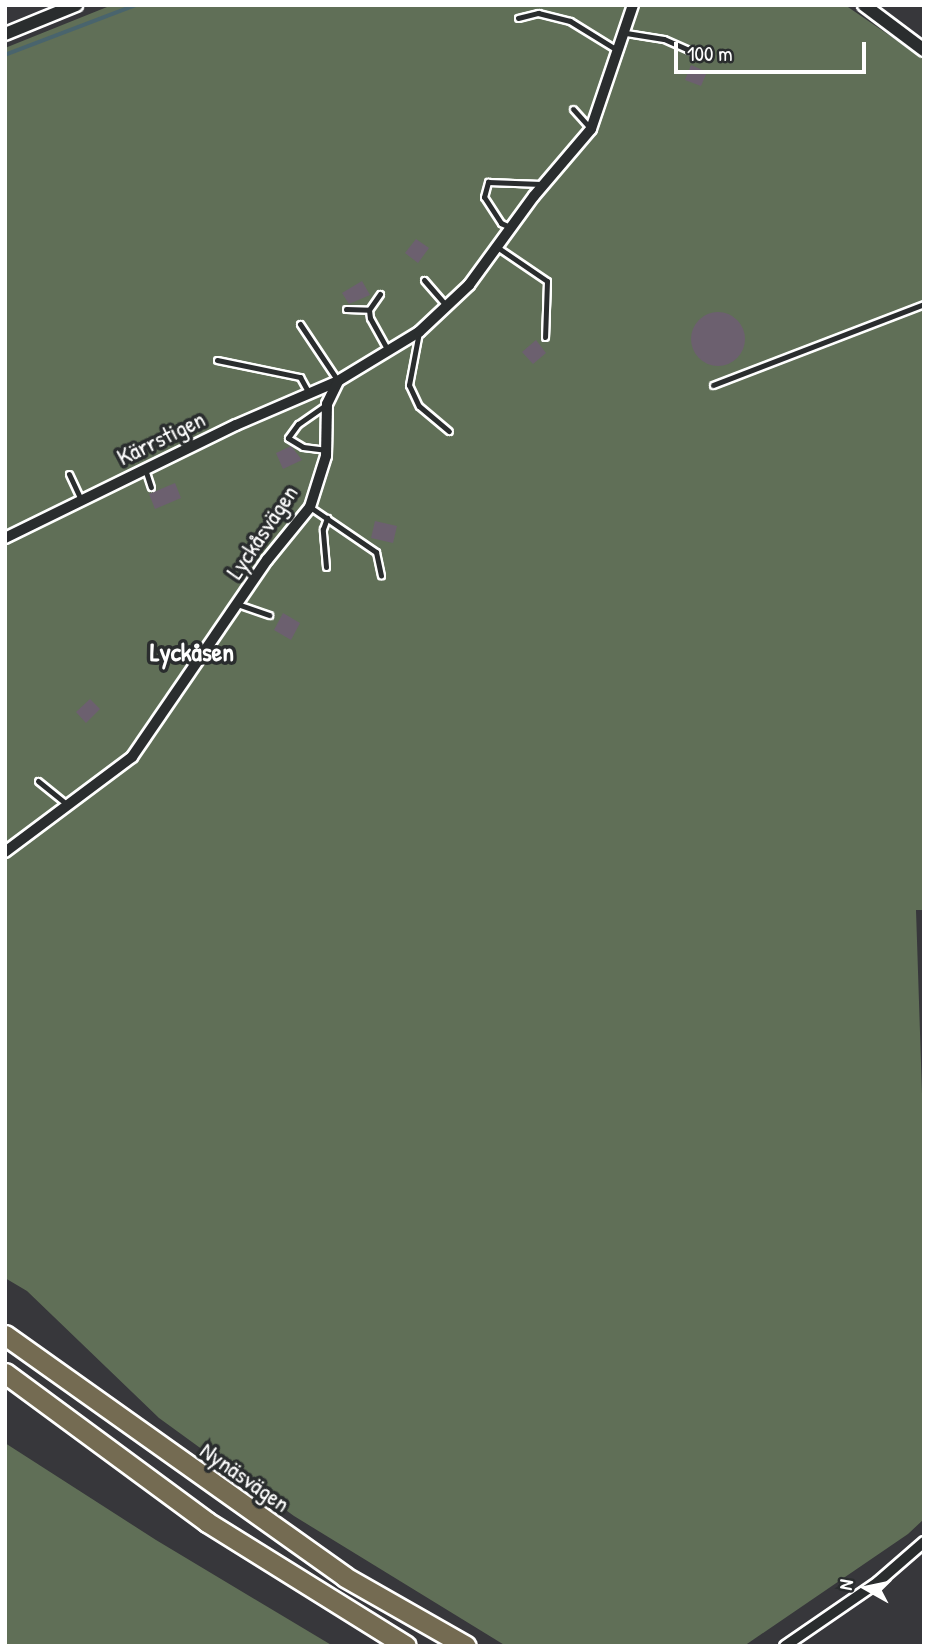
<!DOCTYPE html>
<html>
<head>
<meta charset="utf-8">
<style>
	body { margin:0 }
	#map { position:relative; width:929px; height:1651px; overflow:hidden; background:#37373b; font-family:"Patrick Hand",sans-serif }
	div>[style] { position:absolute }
	.green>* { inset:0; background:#606f57 }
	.stream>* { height:3.5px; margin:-1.75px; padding:0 1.75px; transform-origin:1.75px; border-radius:1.75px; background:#49646d }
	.building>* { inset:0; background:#6c606f }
	.round { border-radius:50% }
	.roads { filter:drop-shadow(2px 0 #fff) drop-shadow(-2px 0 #fff) drop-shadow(0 2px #fff) drop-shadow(0 -2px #fff) }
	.service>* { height:5px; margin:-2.5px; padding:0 2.5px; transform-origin:2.5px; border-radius:2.5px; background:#2a2d2e }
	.minor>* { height:10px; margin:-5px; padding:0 5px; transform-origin:5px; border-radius:5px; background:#2a2d2e }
	.tertiary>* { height:12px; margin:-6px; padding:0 6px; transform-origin:6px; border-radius:6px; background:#2a2d2e }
	.motorway>* { height:19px; margin:-9.5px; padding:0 9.5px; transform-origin:9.5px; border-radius:9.5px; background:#746b52 }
	span { translate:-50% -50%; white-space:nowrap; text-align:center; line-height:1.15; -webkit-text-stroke:7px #2a2d2e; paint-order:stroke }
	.street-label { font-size:24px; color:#fff }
	.neighbourhood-label { font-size:26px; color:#fff; font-weight:700 }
	.frame { position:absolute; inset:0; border:7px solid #fff; pointer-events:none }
	.north { position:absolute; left:831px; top:1553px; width:70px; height:70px; -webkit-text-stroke:5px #2a2d2e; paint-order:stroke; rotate:279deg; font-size:19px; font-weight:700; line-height:28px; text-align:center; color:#fff }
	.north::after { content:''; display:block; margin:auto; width:24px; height:32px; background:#fff; clip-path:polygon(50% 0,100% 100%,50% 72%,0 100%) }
	.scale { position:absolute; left:674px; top:42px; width:192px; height:32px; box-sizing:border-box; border:4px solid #fff; border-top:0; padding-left:9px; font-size:21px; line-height:24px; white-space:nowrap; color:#fff; -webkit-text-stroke:5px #2a2d2e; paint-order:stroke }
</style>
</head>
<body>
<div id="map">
	<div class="green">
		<div style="clip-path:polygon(112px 5px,845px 5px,924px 59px,924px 910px,916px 910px,924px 1155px,924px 1519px,908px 1534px,744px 1646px,506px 1646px,294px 1516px,159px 1418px,27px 1291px,5px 1278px,5px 48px)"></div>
		<div style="clip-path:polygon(5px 1443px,156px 1540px,333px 1646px,5px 1646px)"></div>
	</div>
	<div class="stream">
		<div style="left:5px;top:55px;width:140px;rotate:-20.9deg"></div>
	</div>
	<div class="building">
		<div style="clip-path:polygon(691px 65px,707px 72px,701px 86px,685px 80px)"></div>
		<div style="clip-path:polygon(416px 239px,429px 248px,418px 263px,405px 253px)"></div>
		<div style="clip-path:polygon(362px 281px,370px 295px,349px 304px,342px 293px)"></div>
		<div class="round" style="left:691px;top:312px;width:54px;height:54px"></div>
		<div style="clip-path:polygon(536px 340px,546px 353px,533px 364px,522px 352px)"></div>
		<div style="clip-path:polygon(291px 446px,302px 460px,283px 469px,276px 453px)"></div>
		<div style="clip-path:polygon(175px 483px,181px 498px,155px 509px,149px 494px)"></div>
		<div style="clip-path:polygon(375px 521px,397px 526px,393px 543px,371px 538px)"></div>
		<div style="clip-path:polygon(283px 613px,300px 623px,291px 640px,274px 630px)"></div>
		<div style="clip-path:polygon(90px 699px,100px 709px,86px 723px,76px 712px)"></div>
	</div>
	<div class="roads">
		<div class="service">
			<div style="left:518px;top:18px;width:21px;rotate:-14deg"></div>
			<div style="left:538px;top:13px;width:33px;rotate:14deg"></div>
			<div style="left:570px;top:21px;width:55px;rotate:31.7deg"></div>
			<div style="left:626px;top:33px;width:38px;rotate:9deg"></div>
			<div style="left:664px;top:39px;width:34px;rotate:24deg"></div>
			<div style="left:573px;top:109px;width:27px;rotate:48deg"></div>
			<div style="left:512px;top:228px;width:12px;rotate:-156deg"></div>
			<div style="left:501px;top:223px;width:31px;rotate:-123deg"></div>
			<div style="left:484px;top:197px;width:16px;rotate:-75deg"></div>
			<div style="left:488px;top:182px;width:53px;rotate:2.2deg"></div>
			<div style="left:497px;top:247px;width:60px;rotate:34.2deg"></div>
			<div style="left:547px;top:281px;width:56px;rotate:92deg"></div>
			<div style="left:424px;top:280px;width:35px;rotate:49deg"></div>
			<div style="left:380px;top:294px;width:19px;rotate:125deg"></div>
			<div style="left:369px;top:310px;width:8px;rotate:83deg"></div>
			<div style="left:370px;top:318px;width:38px;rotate:61deg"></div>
			<div style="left:346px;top:309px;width:23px;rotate:2deg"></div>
			<div style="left:300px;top:324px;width:69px;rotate:56.3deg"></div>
			<div style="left:419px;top:332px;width:54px;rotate:100.7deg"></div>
			<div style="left:409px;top:385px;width:23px;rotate:65deg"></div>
			<div style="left:419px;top:406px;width:39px;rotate:40deg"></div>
			<div style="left:217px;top:360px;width:85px;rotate:11.6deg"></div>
			<div style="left:300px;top:377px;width:18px;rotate:61deg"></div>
			<div style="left:713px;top:385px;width:226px;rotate:-21deg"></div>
			<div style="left:327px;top:404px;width:35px;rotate:145deg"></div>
			<div style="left:298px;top:424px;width:17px;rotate:126deg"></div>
			<div style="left:288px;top:438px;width:17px;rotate:31deg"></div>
			<div style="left:303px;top:447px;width:24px;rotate:7deg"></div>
			<div style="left:145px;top:469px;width:19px;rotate:72deg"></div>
			<div style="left:69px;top:474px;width:29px;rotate:65deg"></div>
			<div style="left:310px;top:507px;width:80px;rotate:34.3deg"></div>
			<div style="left:376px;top:552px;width:24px;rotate:78deg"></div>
			<div style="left:326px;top:567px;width:38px;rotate:-95deg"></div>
			<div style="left:323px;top:529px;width:12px;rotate:-70deg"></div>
			<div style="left:240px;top:605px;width:31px;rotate:19deg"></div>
			<div style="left:38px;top:781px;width:38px;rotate:39deg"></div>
		</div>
		<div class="minor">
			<div style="left:5px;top:538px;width:257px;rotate:-26.1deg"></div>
			<div style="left:236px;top:425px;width:111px;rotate:-23.3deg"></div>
			<div style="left:338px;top:381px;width:95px;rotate:-31.2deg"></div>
			<div style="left:419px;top:332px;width:69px;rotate:-43.2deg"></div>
			<div style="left:469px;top:285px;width:110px;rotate:-53.9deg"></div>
			<div style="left:534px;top:196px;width:88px;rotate:-49.6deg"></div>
			<div style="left:591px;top:129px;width:131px;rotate:-71.3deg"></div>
			<div style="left:5px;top:852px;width:159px;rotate:-36.8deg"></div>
			<div style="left:132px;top:757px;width:239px;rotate:-55.6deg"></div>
			<div style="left:267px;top:560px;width:68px;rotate:-50.9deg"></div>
			<div style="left:310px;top:507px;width:53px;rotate:-72.6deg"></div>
			<div style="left:326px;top:456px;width:52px;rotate:-88.9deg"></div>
			<div style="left:327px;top:404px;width:25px;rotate:-64deg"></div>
			<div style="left:785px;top:1646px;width:113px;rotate:-34.5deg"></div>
			<div style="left:878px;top:1582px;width:61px;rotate:-41deg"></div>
		</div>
		<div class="tertiary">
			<div style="left:864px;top:5px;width:75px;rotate:36.9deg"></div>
			<div style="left:5px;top:34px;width:77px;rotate:-22.2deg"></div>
		</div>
		<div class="motorway">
			<div style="left:5px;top:1335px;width:417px;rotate:35.4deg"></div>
			<div style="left:345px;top:1577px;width:139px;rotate:29.7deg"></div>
			<div style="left:5px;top:1373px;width:251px;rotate:36.4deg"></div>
			<div style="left:207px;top:1522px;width:234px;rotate:31.9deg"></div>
		</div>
	</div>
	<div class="street-label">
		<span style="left:161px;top:438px;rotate:-26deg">Kärrstigen</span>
		<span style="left:262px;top:532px;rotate:-56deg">Lyckåsvägen</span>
		<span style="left:245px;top:1477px;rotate:35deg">Nynäsvägen</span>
	</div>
	<div class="neighbourhood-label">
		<span style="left:192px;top:652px">Lyckåsen</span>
	</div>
	<div class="frame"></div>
	<div class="north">N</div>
	<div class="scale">100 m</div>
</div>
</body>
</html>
